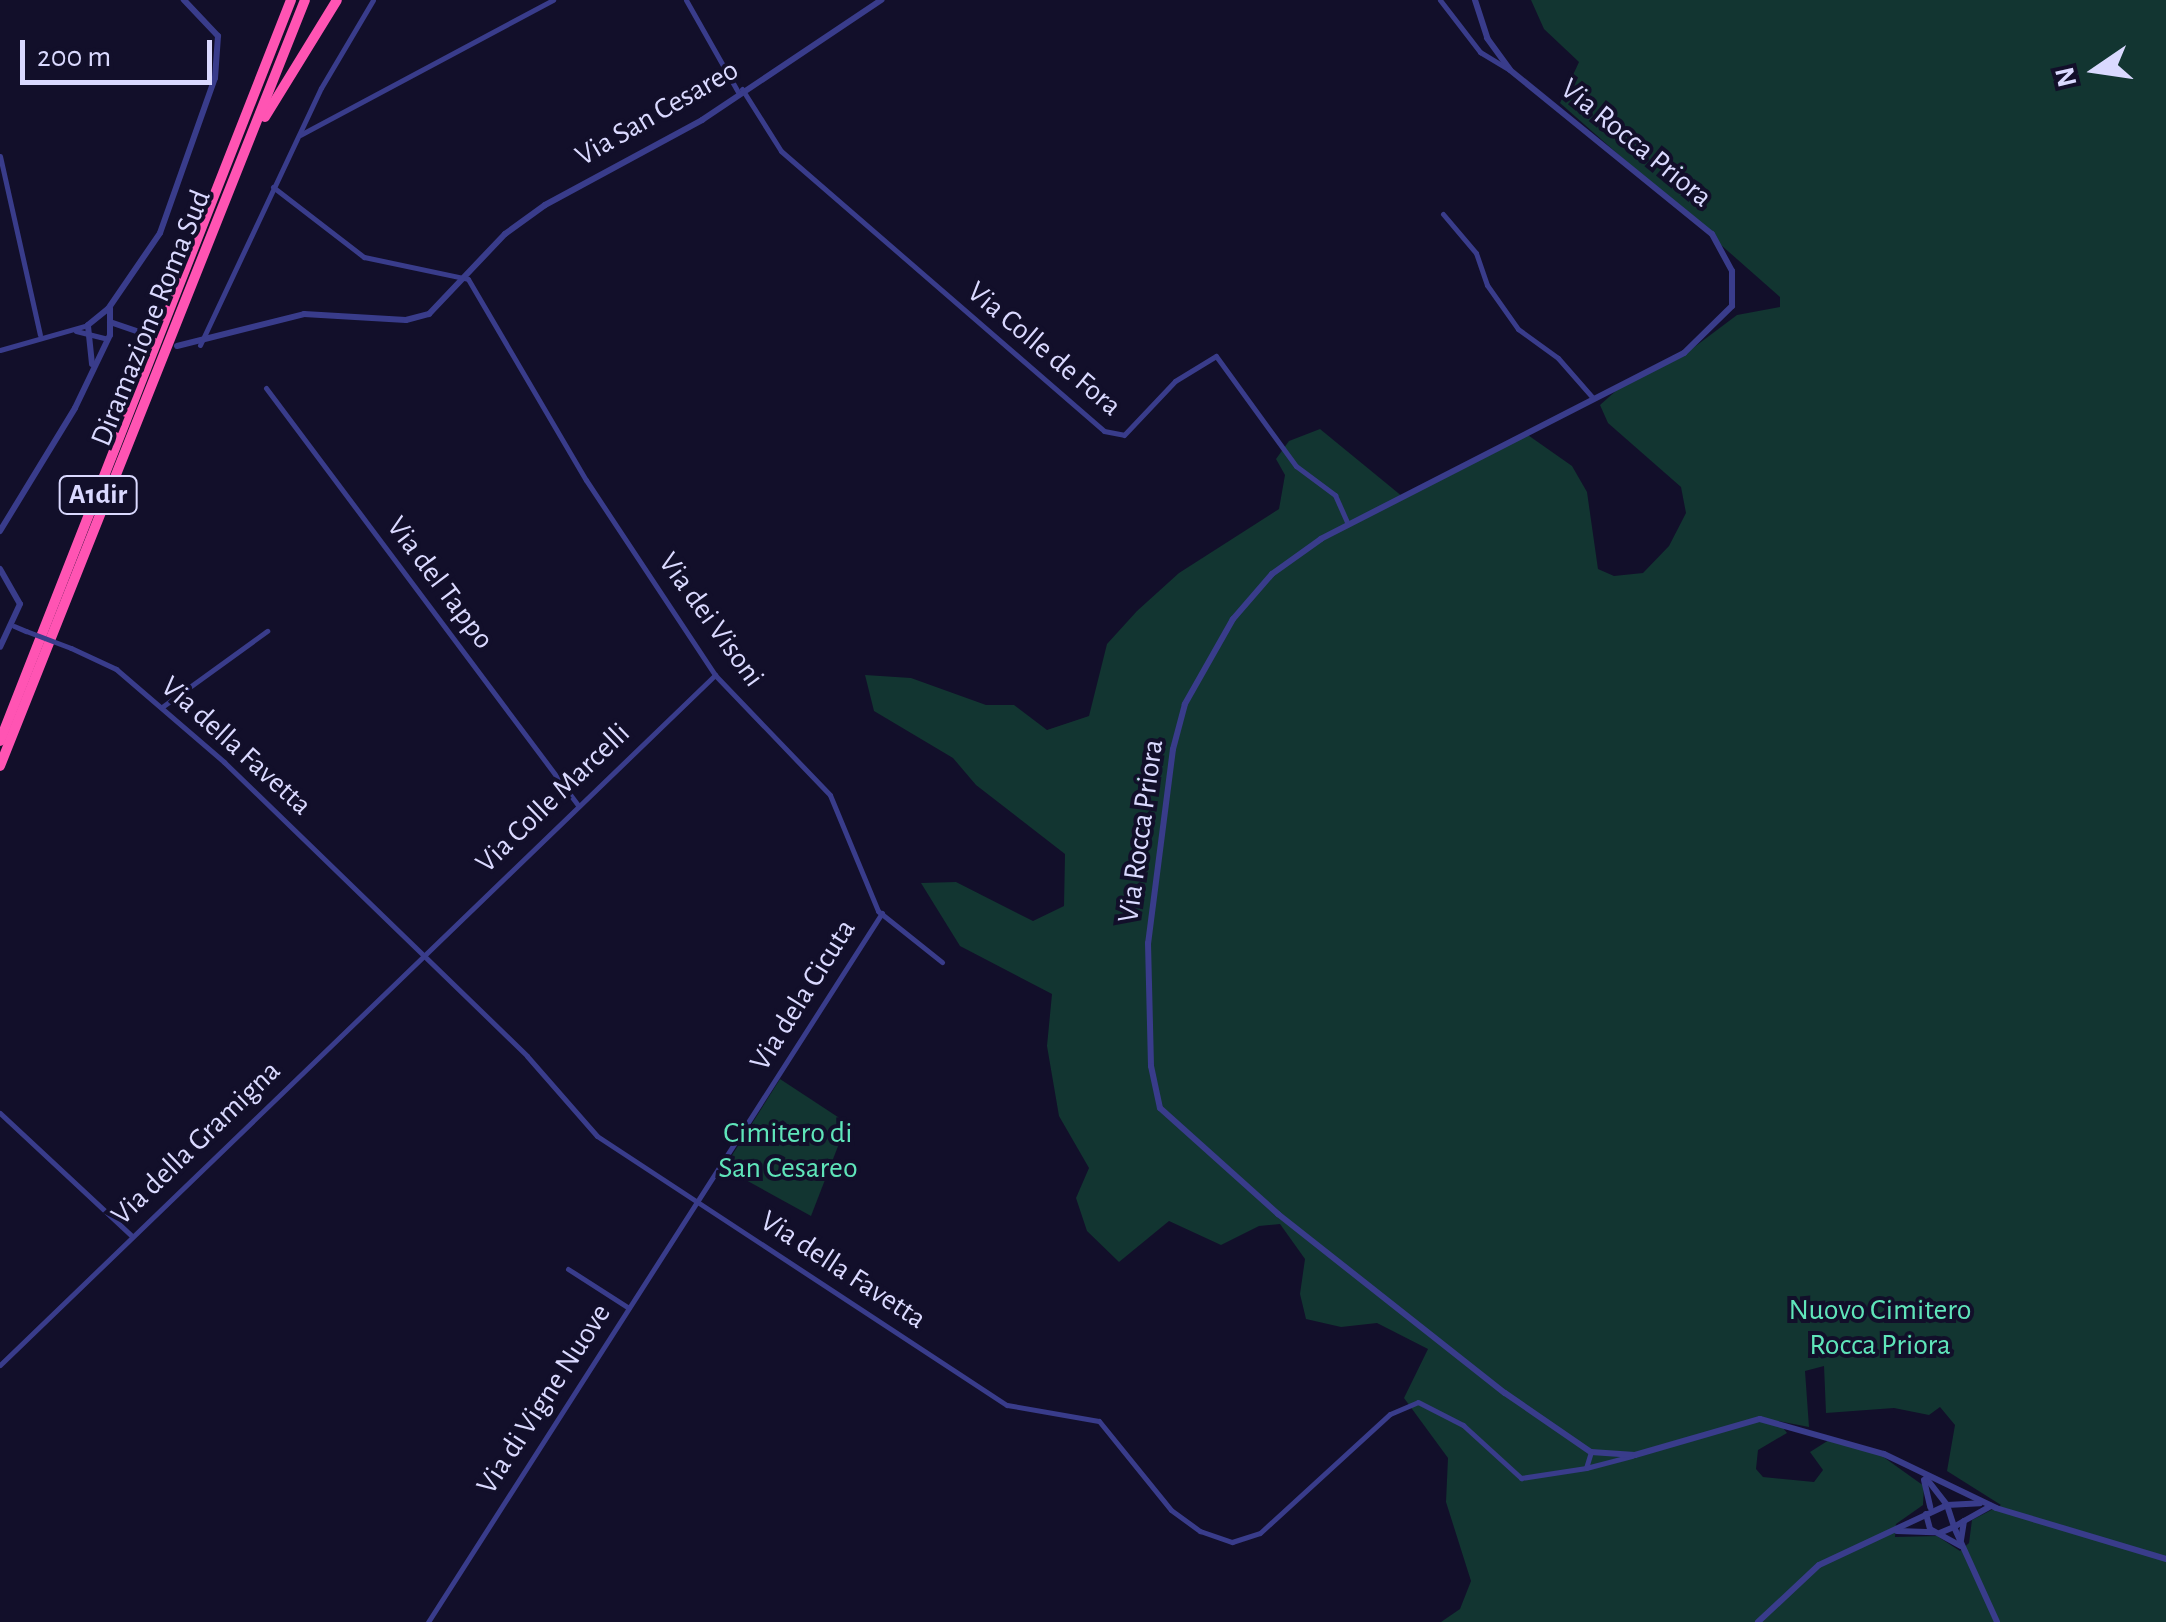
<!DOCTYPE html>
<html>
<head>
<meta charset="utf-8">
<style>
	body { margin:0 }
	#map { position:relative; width:2166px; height:1622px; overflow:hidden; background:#120f2a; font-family:"Alegreya Sans",sans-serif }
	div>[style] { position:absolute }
	.green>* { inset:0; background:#123531 }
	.minor>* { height:5px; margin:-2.5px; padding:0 2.5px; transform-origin:2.5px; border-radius:2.5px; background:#393c8b }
	.tertiary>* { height:6px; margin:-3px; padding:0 3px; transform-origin:3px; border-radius:3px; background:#393c8b }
	.motorway>* { height:10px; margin:-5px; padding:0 5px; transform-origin:5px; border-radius:5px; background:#ff54b3 }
	.minor-bridge>* { height:5px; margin:-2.5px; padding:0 2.5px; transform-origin:2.5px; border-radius:2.5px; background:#393c8b }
	span { translate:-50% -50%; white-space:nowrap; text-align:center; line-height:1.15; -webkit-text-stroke:8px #120f2a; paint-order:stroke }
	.shield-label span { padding:2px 8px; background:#120f2a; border:2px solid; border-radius:8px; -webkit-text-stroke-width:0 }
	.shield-label { font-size:28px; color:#dad9ff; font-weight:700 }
	.street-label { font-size:30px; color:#dad9ff }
	.park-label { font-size:30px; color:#5fe5ba }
	.north { position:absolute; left:2046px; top:20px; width:100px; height:100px; -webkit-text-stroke:8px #120f2a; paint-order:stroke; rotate:257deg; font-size:28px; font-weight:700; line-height:40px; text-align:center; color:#dad9ff }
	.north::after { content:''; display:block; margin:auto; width:35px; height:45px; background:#dad9ff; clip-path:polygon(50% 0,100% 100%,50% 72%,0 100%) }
	.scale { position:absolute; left:20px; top:40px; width:192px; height:45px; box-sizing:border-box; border:5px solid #dad9ff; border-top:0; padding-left:12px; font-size:30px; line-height:35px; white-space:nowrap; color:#dad9ff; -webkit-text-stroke:8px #120f2a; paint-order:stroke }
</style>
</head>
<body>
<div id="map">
	<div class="green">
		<div style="clip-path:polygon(evenodd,1531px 0,2166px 0,2166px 1622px,1441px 1622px,1460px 1609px,1471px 1581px,1446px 1502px,1448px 1458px,1404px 1398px,1428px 1349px,1377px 1323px,1341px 1327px,1306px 1319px,1300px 1294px,1305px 1259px,1280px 1224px,1259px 1226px,1221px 1245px,1169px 1221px,1119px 1262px,1087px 1231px,1076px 1198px,1089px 1168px,1059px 1116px,1047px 1046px,1052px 994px,960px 946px,921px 883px,956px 882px,1033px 921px,1064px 906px,1065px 854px,976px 785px,953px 758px,874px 711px,865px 675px,911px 678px,986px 705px,1014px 705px,1047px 730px,1089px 716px,1107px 644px,1137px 611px,1179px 573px,1279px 509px,1285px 475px,1276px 459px,1289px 441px,1320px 429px,1403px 497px,1525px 433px,1572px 466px,1587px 492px,1598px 569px,1614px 576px,1643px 573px,1669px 546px,1686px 513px,1681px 487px,1608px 423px,1600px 405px,1628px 380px,1693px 348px,1737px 315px,1780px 307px,1780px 297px,1560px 103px,1579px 62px,1544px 29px,1531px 0,1824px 1366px,1826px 1413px,1894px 1408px,1929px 1415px,1940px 1407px,1955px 1425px,1947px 1471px,2001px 1505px,1972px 1520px,1969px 1543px,1960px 1551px,1937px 1536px,1895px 1537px,1896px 1524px,1923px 1505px,1924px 1486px,1882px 1456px,1829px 1440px,1810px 1452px,1823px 1470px,1814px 1482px,1763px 1477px,1756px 1469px,1758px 1450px,1787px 1433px,1778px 1421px,1809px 1427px,1805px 1371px,1824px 1366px)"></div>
		<div style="clip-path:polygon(780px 1079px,847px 1123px,811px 1216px,724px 1168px)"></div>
	</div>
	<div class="minor">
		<div style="left:686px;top:0;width:106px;rotate:60.5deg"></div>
		<div style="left:1440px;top:0;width:66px;rotate:52.4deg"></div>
		<div style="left:1480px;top:52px;width:35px;rotate:31deg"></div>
		<div style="left:742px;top:89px;width:73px;rotate:57.8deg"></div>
		<div style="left:781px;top:151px;width:427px;rotate:40.9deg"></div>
		<div style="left:1104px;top:431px;width:20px;rotate:11deg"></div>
		<div style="left:1124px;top:435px;width:74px;rotate:-46.6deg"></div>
		<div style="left:1175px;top:381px;width:48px;rotate:-31.4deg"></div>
		<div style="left:1216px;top:356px;width:136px;rotate:54deg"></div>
		<div style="left:1296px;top:466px;width:49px;rotate:36.6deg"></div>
		<div style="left:1335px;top:495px;width:32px;rotate:66deg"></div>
		<div style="left:300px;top:135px;width:287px;rotate:-28.1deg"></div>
		<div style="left:0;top:156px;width:183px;rotate:77.4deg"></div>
		<div style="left:273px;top:187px;width:115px;rotate:37.6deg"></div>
		<div style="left:364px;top:257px;width:106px;rotate:11.9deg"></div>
		<div style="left:468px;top:279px;width:233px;rotate:59.6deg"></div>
		<div style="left:586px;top:480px;width:234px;rotate:56.5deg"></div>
		<div style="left:715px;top:675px;width:166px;rotate:46.2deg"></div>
		<div style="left:830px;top:795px;width:126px;rotate:67.5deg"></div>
		<div style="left:878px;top:911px;width:82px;rotate:38.6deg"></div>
		<div style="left:1443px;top:214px;width:51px;rotate:49.8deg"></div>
		<div style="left:1476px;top:253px;width:34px;rotate:71deg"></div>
		<div style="left:1487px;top:285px;width:54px;rotate:54.8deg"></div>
		<div style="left:1518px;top:329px;width:49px;rotate:35.9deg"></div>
		<div style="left:1558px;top:358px;width:53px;rotate:48.8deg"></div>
		<div style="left:76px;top:331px;width:32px;rotate:14deg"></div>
		<div style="left:200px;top:345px;width:284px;rotate:-64.8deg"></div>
		<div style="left:321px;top:88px;width:102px;rotate:-59.4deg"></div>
		<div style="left:0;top:350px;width:91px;rotate:-15.9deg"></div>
		<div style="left:266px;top:388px;width:521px;rotate:53.2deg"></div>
		<div style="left:14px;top:626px;width:13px;rotate:23deg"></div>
		<div style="left:71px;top:648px;width:50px;rotate:25deg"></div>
		<div style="left:116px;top:669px;width:143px;rotate:40.7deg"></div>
		<div style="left:224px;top:762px;width:422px;rotate:44.1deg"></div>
		<div style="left:527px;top:1056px;width:106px;rotate:48.8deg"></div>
		<div style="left:597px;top:1136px;width:490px;rotate:33.3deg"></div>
		<div style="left:1007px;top:1405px;width:93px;rotate:9.9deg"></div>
		<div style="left:1099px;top:1421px;width:114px;rotate:51deg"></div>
		<div style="left:1171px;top:1510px;width:36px;rotate:36deg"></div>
		<div style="left:1200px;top:1531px;width:34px;rotate:19deg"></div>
		<div style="left:1232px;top:1542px;width:29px;rotate:-18deg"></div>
		<div style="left:1260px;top:1533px;width:176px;rotate:-42.5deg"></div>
		<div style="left:1390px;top:1414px;width:30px;rotate:-23deg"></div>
		<div style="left:1418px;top:1402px;width:51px;rotate:27.1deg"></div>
		<div style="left:1463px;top:1425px;width:79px;rotate:42.4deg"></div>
		<div style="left:1521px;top:1478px;width:66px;rotate:-8.7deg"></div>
		<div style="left:1586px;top:1468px;width:17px;rotate:-73deg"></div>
		<div style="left:162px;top:707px;width:130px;rotate:-35.9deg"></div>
		<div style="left:0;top:1113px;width:179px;rotate:43deg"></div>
		<div style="left:568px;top:1269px;width:72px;rotate:32.6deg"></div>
		<div style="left:0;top:1365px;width:994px;rotate:-43.98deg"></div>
		<div style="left:1586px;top:1468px;width:48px;rotate:-14.6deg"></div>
		<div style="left:428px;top:1622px;width:842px;rotate:-57.37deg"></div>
	</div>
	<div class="tertiary">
		<div style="left:1475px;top:0;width:40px;rotate:72deg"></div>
		<div style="left:1487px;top:38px;width:39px;rotate:54deg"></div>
		<div style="left:1510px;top:70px;width:260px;rotate:39.1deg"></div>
		<div style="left:1712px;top:234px;width:42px;rotate:61.6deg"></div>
		<div style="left:1732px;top:271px;width:35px;rotate:90deg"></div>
		<div style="left:1732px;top:306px;width:67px;rotate:135.6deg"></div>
		<div style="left:1684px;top:353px;width:408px;rotate:152.9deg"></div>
		<div style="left:1321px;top:539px;width:60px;rotate:144.5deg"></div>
		<div style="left:1272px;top:574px;width:60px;rotate:130.9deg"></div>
		<div style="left:1233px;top:619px;width:98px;rotate:119.5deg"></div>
		<div style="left:1185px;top:704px;width:47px;rotate:104.9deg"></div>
		<div style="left:1173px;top:749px;width:196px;rotate:97.3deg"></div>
		<div style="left:1148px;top:943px;width:123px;rotate:88.6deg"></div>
		<div style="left:1151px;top:1066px;width:43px;rotate:77.9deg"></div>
		<div style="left:1160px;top:1108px;width:159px;rotate:41.9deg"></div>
		<div style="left:1278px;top:1214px;width:289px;rotate:38.3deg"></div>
		<div style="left:1505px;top:1393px;width:104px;rotate:34.5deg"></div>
		<div style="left:1591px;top:1452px;width:44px;rotate:3.9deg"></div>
		<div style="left:1635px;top:1455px;width:130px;rotate:-16.1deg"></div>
		<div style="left:1760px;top:1419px;width:129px;rotate:15.8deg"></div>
		<div style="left:1884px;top:1454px;width:124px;rotate:25.7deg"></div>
		<div style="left:1996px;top:1508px;width:177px;rotate:16.7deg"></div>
		<div style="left:110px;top:322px;width:46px;rotate:18.8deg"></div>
		<div style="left:177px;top:346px;width:131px;rotate:-14.1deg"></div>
		<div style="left:304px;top:314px;width:102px;rotate:3.4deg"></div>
		<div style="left:406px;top:320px;width:24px;rotate:-15deg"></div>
		<div style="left:429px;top:314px;width:110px;rotate:-46.5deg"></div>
		<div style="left:505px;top:234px;width:49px;rotate:-35.9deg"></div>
		<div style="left:545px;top:205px;width:179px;rotate:-28.4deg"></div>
		<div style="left:702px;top:120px;width:216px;rotate:-33.8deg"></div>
		<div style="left:92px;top:364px;width:39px;rotate:-96deg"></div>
		<div style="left:88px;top:325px;width:26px;rotate:-39deg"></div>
		<div style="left:108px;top:309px;width:92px;rotate:-55.6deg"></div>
		<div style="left:160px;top:233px;width:164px;rotate:-70.5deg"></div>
		<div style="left:215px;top:78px;width:42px;rotate:-85.9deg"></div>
		<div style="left:218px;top:36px;width:50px;rotate:-133.4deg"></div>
		<div style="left:0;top:531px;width:144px;rotate:-58.6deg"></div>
		<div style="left:75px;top:408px;width:81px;rotate:-64.4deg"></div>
		<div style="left:110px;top:335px;width:27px;rotate:-90deg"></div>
		<div style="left:0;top:569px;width:40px;rotate:60.3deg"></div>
		<div style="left:20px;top:604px;width:47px;rotate:114.9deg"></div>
		<div style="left:1926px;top:1478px;width:34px;rotate:52deg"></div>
		<div style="left:1947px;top:1505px;width:33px;rotate:-3deg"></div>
		<div style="left:1924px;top:1480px;width:28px;rotate:77deg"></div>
		<div style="left:1926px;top:1514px;width:16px;rotate:75deg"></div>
		<div style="left:1930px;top:1529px;width:35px;rotate:29deg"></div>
		<div style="left:1964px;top:1521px;width:12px;rotate:149deg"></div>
		<div style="left:1954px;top:1527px;width:104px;rotate:65.6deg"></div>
		<div style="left:1897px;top:1531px;width:37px;rotate:2deg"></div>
		<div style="left:1961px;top:1540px;width:19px;rotate:-81deg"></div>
		<div style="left:1964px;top:1521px;width:31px;rotate:-29deg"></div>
		<div style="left:1758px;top:1622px;width:83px;rotate:-43.1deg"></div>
		<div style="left:1819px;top:1565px;width:141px;rotate:-25.1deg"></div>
		<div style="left:1947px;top:1505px;width:23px;rotate:72deg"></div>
		<div style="left:1954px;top:1527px;width:15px;rotate:157deg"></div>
	</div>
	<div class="motorway">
		<div style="left:265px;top:117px;width:137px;rotate:-58.4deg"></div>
		<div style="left:0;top:741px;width:796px;rotate:-68.56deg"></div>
		<div style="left:0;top:766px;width:824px;rotate:-68.29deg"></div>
	</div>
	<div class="minor-bridge">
		<div style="left:26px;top:631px;width:48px;rotate:20.7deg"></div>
	</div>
	<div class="shield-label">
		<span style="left:98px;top:495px">A1dir</span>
	</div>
	<div class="street-label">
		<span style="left:657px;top:113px;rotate:-30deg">Via San Cesareo</span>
		<span style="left:1636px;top:143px;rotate:39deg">Via Rocca Priora</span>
		<span style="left:151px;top:318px;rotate:-68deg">Diramazione Roma Sud</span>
		<span style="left:1044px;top:349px;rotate:40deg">Via Colle de Fora</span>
		<span style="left:440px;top:583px;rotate:53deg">Via del Tappo</span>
		<span style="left:711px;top:620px;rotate:54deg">Via dei Visoni</span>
		<span style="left:236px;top:746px;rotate:42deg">Via della Favetta</span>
		<span style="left:553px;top:798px;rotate:-44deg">Via Colle Marcelli</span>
		<span style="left:1141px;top:831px;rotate:-82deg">Via Rocca Priora</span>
		<span style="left:803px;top:995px;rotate:-58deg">Via dela Cicuta</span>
		<span style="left:196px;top:1143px;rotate:-44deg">Via della Gramigna</span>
		<span style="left:843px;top:1270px;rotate:33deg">Via della Favetta</span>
		<span style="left:544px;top:1399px;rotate:-57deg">Via di Vigne Nuove</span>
	</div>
	<div class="park-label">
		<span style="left:788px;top:1150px">Cimitero di<br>San Cesareo</span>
		<span style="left:1880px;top:1327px">Nuovo Cimitero<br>Rocca Priora</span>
	</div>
	<div class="north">N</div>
	<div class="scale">200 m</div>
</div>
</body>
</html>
